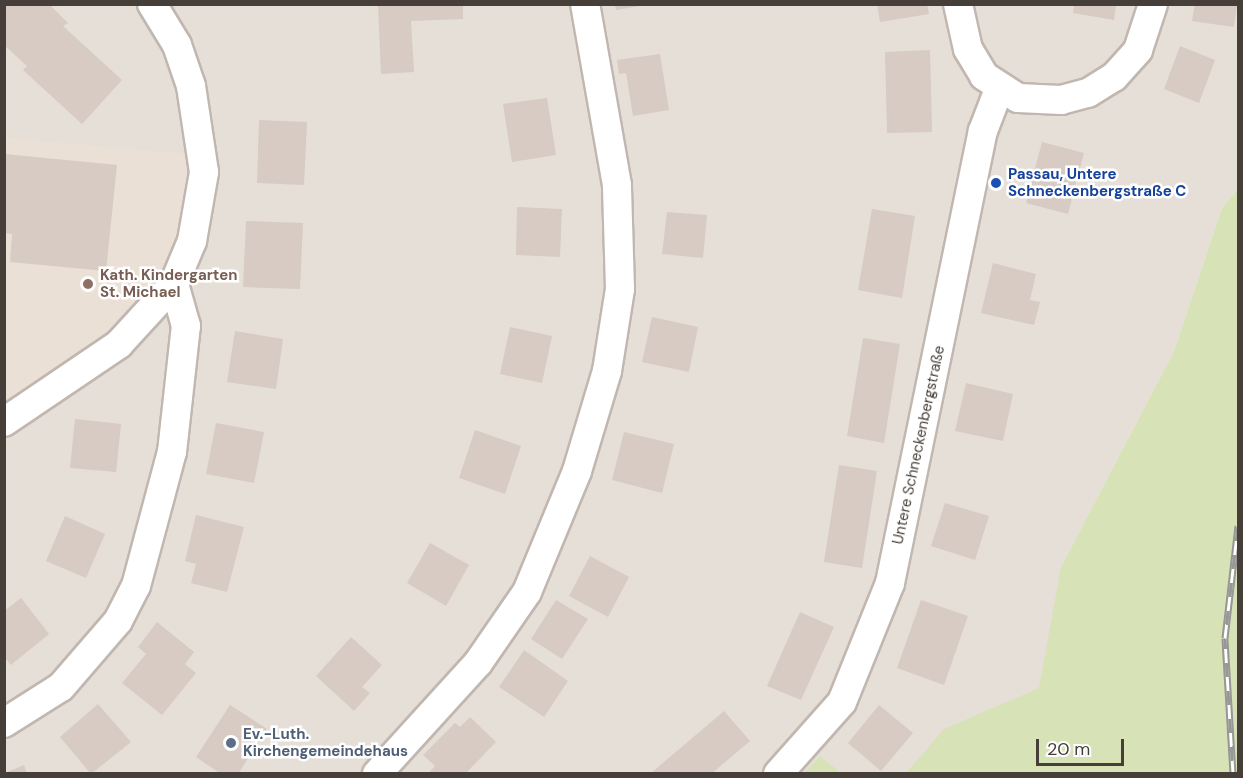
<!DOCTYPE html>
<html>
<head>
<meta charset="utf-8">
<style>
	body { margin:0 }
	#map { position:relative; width:1243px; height:778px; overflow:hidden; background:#f3eeea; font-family:"DM Sans",sans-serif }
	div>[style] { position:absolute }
	.residential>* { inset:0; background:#e6dfd8 }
	.education>* { inset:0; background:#ebe0d5 }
	.green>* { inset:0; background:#d7e3b7 }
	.building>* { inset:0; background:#d7cbc3 }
	.roads { filter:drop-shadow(2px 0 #c1b7b0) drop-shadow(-2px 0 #c1b7b0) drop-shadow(0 2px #c1b7b0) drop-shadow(0 -2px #c1b7b0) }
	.minor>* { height:28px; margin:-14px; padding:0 14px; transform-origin:14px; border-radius:14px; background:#fff }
	.rail>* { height:7px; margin-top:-3.5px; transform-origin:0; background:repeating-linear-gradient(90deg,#fff 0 14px,#979797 0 28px); box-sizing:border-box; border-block:2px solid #979797 }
	.dots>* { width:16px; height:16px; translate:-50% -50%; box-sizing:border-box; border:3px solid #fff; border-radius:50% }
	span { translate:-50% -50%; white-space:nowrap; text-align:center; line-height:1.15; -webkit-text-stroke:5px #fff; paint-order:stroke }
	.transit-label { font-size:15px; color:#164399; font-weight:700 }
	.left { translate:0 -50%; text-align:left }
	.education-label { font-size:15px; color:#785e54; font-weight:700 }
	.street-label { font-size:15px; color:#463e38 }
	.service-label { font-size:15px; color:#4e5e75; font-weight:700 }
	.frame { position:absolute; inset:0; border:6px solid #463e38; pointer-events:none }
	.scale { position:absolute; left:1036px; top:739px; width:88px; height:27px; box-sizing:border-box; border:3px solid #463e38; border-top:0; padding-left:8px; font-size:18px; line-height:21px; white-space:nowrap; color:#463e38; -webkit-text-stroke:4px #fff; paint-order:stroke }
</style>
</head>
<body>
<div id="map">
	<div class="residential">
		<div style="clip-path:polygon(5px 5px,1238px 5px,1238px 189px,1222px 208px,1174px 351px,1061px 567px,1060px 773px,5px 774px)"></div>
	</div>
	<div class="education">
		<div style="clip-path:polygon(5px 138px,211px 156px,148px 320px,5px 427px)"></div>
	</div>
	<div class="green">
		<div style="clip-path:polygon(1238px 189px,1238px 773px,906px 773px,944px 729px,1039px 688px,1061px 567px,1174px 351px,1222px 208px)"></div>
		<div style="clip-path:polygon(820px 756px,841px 773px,804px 773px)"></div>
	</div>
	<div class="building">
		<div style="clip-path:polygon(4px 4px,49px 4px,68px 23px,63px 26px,122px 80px,82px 124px,23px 70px,27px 66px,4px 45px)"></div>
		<div style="clip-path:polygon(877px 4px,927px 4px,929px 14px,880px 22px)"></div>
		<div style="clip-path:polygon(1195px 4px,1237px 4px,1234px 27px,1192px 21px)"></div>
		<div style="clip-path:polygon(378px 5px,463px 5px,463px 19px,411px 21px,414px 72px,381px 74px)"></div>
		<div style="clip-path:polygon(615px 5px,640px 5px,640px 6px,616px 10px)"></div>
		<div style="clip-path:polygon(1074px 5px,1116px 5px,1114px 20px,1073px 13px)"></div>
		<div style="clip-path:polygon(1180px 46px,1215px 60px,1199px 103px,1164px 89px)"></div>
		<div style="clip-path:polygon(930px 50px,932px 132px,887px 133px,885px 52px)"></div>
		<div style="clip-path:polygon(660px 54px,669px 110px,633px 116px,626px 73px,619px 74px,617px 60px)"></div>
		<div style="clip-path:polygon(547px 98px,556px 155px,512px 162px,503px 104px)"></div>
		<div style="clip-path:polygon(259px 120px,307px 122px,304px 185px,257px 183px)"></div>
		<div style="clip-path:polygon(1042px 142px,1084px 153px,1068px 214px,1026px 203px)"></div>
		<div style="clip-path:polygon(5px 154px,117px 165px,106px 271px,10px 262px,12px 234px,5px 233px)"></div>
		<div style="clip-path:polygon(517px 207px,562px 209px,560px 257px,516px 255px)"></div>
		<div style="clip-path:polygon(872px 209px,915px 216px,902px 298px,858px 290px)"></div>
		<div style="clip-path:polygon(667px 212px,707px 215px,703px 258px,662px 254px)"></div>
		<div style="clip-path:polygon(246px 221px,303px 223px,300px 289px,243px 287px)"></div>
		<div style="clip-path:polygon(993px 263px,1036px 274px,1030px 300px,1040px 302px,1034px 325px,981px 313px)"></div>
		<div style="clip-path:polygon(652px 317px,698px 327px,689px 372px,642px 362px)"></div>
		<div style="clip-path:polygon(510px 327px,552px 336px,542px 383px,500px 374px)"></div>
		<div style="clip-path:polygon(235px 331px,283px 339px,276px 389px,227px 382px)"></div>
		<div style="clip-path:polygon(863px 338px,900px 344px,884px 443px,847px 436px)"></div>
		<div style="clip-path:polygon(966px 383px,1013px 394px,1003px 441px,955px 431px)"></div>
		<div style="clip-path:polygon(75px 419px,121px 424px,116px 472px,70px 468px)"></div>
		<div style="clip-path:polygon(216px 423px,264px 432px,254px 483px,206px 474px)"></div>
		<div style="clip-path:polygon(475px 430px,521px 446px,505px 494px,459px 478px)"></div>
		<div style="clip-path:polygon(624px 432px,674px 444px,662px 493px,612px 480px)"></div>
		<div style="clip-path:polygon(839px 465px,877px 471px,862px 568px,824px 562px)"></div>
		<div style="clip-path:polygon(945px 503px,989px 516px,975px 560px,931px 546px)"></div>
		<div style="clip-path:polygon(196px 515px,244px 527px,227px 592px,191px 583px,196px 564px,185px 561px)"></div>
		<div style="clip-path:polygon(65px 516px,105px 534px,86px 578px,46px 561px)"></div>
		<div style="clip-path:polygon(430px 543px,469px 565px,446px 606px,407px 583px)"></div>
		<div style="clip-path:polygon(590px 556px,629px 577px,608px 617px,569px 596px)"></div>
		<div style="clip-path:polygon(21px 598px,49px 634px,11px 665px,4px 657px,4px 611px)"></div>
		<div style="clip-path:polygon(556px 600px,588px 619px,562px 659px,531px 639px)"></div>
		<div style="clip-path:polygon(921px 600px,968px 616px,944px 685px,897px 668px)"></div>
		<div style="clip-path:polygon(800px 612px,834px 627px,801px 700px,767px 686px)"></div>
		<div style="clip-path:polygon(157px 622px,194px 652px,185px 664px,196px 673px,162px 715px,122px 683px,146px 654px,138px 647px)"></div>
		<div style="clip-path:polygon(351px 637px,382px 665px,362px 687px,370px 693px,354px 711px,316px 676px)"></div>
		<div style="clip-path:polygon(524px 650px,568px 681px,544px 717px,499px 687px)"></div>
		<div style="clip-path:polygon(98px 704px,131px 742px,91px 774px,60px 737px)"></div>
		<div style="clip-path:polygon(230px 705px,267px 729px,238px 774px,221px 774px,196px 757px)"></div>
		<div style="clip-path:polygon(879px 705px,913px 733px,881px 771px,848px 743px)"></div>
		<div style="clip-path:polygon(724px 711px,750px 741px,711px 774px,650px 774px)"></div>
		<div style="clip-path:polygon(470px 717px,496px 742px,465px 774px,428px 774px,435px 766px,423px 755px,455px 723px,460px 727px)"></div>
		<div style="clip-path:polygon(24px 765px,27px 774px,5px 774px,5px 773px)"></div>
	</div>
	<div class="roads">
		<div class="minor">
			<div style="left:958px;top:4px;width:46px;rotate:77.5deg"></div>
			<div style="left:968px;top:49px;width:31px;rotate:59deg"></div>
			<div style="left:984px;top:76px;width:40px;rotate:32.9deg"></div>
			<div style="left:1018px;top:98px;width:43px;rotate:2.7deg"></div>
			<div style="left:1061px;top:100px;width:28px;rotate:-15deg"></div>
			<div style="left:1088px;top:93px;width:31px;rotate:-32deg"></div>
			<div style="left:1114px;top:77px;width:36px;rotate:-48deg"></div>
			<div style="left:1138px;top:50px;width:48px;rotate:-71.9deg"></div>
			<div style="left:4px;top:422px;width:139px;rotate:-34.1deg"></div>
			<div style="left:119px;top:344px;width:81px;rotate:-47.5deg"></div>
			<div style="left:4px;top:723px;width:67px;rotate:-32.3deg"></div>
			<div style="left:61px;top:687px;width:87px;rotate:-49.2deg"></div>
			<div style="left:118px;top:621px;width:39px;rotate:-63deg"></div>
			<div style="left:136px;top:586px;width:139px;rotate:-75deg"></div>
			<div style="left:172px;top:452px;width:127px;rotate:-83.7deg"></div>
			<div style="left:186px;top:326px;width:44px;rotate:-105.9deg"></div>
			<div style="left:174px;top:284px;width:47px;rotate:-67.3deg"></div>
			<div style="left:192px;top:241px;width:70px;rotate:-80.1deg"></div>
			<div style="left:204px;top:172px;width:87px;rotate:-98.6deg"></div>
			<div style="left:191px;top:86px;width:43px;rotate:-108.9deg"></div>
			<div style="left:177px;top:45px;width:48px;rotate:-121.4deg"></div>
			<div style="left:377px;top:774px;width:150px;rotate:-47.7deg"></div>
			<div style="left:478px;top:663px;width:86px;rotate:-55.4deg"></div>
			<div style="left:527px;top:592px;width:131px;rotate:-67.5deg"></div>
			<div style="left:577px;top:471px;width:104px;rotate:-73.3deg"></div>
			<div style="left:607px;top:371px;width:83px;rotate:-81deg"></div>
			<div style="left:620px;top:289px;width:104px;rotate:-91.7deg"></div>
			<div style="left:617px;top:185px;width:184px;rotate:-100deg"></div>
			<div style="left:778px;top:774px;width:96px;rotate:-48.4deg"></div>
			<div style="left:842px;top:702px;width:128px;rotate:-68deg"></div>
			<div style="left:890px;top:583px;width:461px;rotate:-78.4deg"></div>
			<div style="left:983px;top:131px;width:45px;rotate:-69.1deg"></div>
		</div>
	</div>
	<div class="rail">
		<div style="left:1233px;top:774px;width:136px;rotate:-93.4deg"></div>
		<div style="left:1225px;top:638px;width:113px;rotate:-83.4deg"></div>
	</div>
	<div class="dots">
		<div style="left:996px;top:183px;background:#1a4fb4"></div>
		<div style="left:88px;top:284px;background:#8d6e63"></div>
		<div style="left:231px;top:743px;background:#5c6f8a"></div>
	</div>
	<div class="transit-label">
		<span class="left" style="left:1008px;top:183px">Passau, Untere<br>Schneckenbergstraße C</span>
	</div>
	<div class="education-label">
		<span class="left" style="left:100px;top:284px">Kath. Kindergarten<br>St. Michael</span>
	</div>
	<div class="street-label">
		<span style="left:919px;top:445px;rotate:-78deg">Untere Schneckenbergstraße</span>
	</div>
	<div class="service-label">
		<span class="left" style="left:243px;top:743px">Ev.-Luth.<br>Kirchengemeindehaus</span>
	</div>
	<div class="frame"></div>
	<div class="scale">20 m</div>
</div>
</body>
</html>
